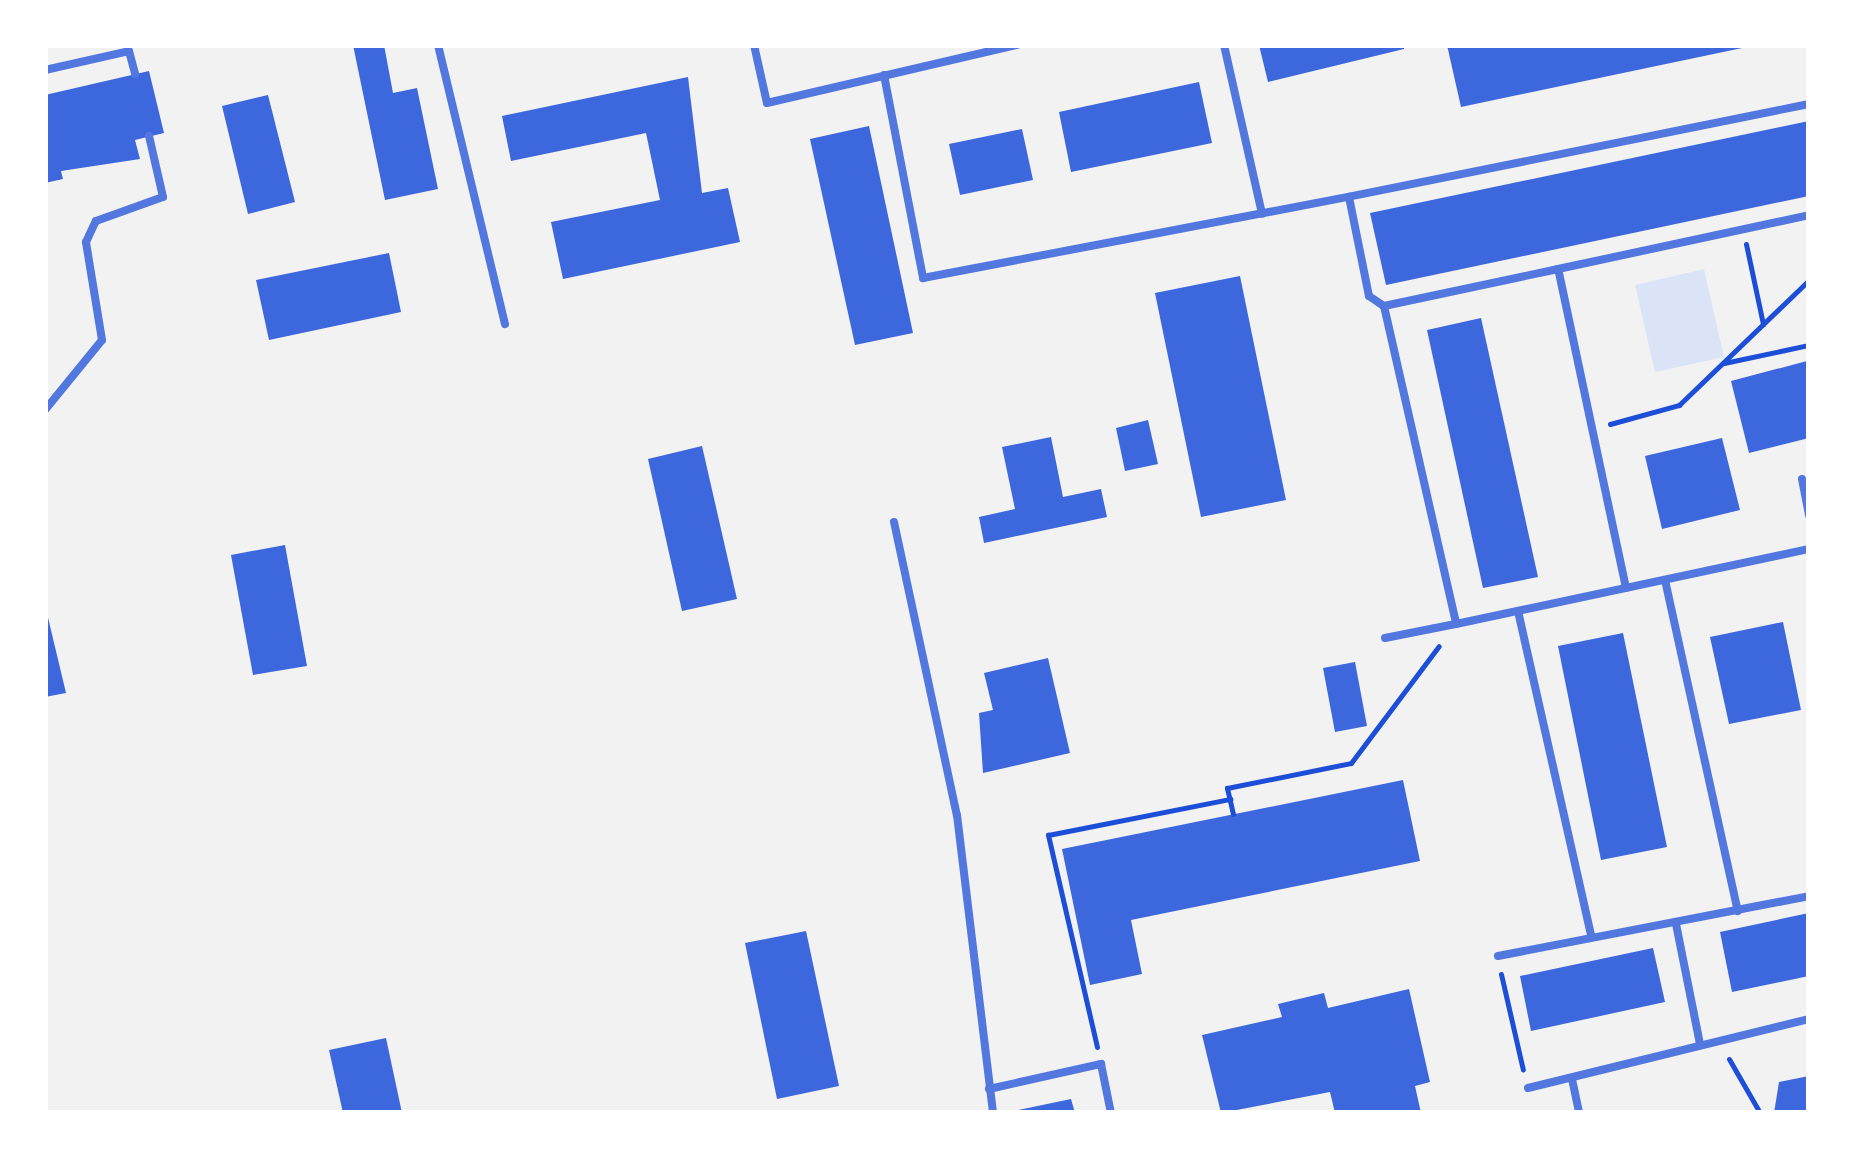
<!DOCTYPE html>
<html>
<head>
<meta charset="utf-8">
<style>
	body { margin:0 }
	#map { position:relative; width:1854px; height:1158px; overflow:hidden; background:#f2f2f2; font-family:Rubik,sans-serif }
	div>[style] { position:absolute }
	.green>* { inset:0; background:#dbe4f7 }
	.building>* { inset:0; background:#3d67dc }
	.path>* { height:5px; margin:-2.5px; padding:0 2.5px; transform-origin:2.5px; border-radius:2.5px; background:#1d4ed8 }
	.service>* { height:8px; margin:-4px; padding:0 4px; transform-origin:4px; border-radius:4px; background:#5277de }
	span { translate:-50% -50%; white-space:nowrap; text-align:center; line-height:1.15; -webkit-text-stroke:8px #fff; paint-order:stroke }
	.frame { position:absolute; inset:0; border:48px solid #fff; pointer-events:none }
</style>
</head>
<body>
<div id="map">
	<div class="green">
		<div style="clip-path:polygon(1704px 269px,1724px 357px,1655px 372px,1635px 285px)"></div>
	</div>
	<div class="building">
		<div style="clip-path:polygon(353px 45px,384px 45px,393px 93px,417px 88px,438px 189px,385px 200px)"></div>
		<div style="clip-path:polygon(1259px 45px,1404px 45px,1404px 49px,1268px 82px)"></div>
		<div style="clip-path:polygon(1447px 45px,1747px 45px,1747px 47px,1461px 107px)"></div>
		<div style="clip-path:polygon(149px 71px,164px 133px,135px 140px,140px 159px,61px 171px,63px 179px,45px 183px,45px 95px)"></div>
		<div style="clip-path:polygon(688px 77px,702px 193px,728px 188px,740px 242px,563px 279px,551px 222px,660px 200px,646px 133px,511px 161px,502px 116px)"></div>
		<div style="clip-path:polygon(1199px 82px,1212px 143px,1071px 172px,1059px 112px)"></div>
		<div style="clip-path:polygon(268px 95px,295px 202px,248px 214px,222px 106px)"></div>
		<div style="clip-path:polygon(1809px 121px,1809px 196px,1386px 285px,1370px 213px)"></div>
		<div style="clip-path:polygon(869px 126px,913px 333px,855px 345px,810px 139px)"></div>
		<div style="clip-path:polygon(1022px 129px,1033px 180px,960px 195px,949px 144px)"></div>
		<div style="clip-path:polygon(389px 253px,401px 312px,269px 340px,256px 280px)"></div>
		<div style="clip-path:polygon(1240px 276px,1286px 500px,1201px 517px,1155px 293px)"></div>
		<div style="clip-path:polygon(1481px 318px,1538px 577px,1483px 588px,1427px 330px)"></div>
		<div style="clip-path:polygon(1807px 361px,1809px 438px,1749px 453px,1731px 381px)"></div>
		<div style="clip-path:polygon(1148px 420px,1158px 464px,1125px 471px,1116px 428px)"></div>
		<div style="clip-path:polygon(1051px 437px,1063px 497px,1101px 489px,1107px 517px,984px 543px,979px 517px,1015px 509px,1002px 447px)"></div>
		<div style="clip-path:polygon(1722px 438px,1740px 510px,1662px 529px,1645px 456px)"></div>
		<div style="clip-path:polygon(702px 446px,737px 599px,682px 611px,648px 459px)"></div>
		<div style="clip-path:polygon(285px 545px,307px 666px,253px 675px,231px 555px)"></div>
		<div style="clip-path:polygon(45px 605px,66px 693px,45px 697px)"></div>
		<div style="clip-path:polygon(1783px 622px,1801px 710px,1729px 724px,1710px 637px)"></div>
		<div style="clip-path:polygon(1623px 633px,1667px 847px,1601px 860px,1558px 646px)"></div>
		<div style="clip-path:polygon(1048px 658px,1070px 753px,983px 773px,979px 713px,993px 710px,984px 673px)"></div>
		<div style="clip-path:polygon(1355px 662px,1367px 726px,1335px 732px,1323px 668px)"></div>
		<div style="clip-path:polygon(1403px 780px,1420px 861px,1131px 920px,1142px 974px,1090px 985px,1062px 849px)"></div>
		<div style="clip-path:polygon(1809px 913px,1809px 976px,1732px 992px,1720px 932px)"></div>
		<div style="clip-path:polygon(806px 931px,839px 1086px,777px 1099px,745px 943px)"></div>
		<div style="clip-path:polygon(1653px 948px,1665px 1002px,1531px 1031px,1520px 976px)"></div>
		<div style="clip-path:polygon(1409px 989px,1430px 1082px,1415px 1086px,1421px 1113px,1335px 1113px,1330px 1092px,1221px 1113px,1202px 1035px,1282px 1017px,1278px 1004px,1324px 993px,1328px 1008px)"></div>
		<div style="clip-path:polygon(386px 1038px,402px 1113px,343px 1113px,329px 1050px)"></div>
		<div style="clip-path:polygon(1809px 1076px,1809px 1113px,1774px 1113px,1779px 1082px)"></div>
		<div style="clip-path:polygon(1071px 1099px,1075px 1113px,1013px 1113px,1013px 1111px)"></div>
	</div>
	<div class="path">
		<div style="left:1746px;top:244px;width:82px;rotate:78deg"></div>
		<div style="left:1724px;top:363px;width:87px;rotate:-12deg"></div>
		<div style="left:1610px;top:424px;width:72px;rotate:-15.4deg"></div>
		<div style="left:1679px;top:405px;width:180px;rotate:-43.9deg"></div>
		<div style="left:1233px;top:814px;width:27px;rotate:-103deg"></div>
		<div style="left:1227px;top:788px;width:126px;rotate:-11.4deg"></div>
		<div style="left:1351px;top:763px;width:146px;rotate:-53.1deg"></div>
		<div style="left:1501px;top:974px;width:98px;rotate:77.1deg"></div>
		<div style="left:1097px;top:1047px;width:218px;rotate:-103deg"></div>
		<div style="left:1048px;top:835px;width:186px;rotate:-11.2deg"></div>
		<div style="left:1729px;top:1059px;width:62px;rotate:60.1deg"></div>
	</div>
	<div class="service">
		<div style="left:438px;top:45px;width:287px;rotate:76.5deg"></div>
		<div style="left:754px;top:45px;width:59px;rotate:77.4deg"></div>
		<div style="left:767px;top:103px;width:257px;rotate:-13.1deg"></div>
		<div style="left:1224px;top:45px;width:173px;rotate:77.3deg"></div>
		<div style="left:45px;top:70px;width:86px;rotate:-12.7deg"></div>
		<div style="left:129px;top:51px;width:24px;rotate:75deg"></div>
		<div style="left:884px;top:75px;width:207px;rotate:79.1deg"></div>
		<div style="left:923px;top:278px;width:434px;rotate:-10.8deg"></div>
		<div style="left:1809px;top:104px;width:469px;rotate:168.6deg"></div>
		<div style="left:1349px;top:197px;width:101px;rotate:78.6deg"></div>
		<div style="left:1369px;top:296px;width:18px;rotate:34deg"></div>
		<div style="left:1384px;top:306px;width:326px;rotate:77.2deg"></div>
		<div style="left:1456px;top:624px;width:361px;rotate:-12deg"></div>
		<div style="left:1384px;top:306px;width:178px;rotate:-12deg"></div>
		<div style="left:45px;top:410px;width:90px;rotate:-50.8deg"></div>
		<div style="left:102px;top:340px;width:99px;rotate:-99.3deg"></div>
		<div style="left:86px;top:242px;width:23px;rotate:-65deg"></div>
		<div style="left:96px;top:221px;width:71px;rotate:-19.7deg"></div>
		<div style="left:163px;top:197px;width:63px;rotate:-102.9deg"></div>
		<div style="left:1802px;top:479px;width:37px;rotate:79deg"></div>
		<div style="left:894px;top:522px;width:300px;rotate:77.9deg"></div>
		<div style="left:957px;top:815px;width:300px;rotate:83.1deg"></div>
		<div style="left:1665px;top:580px;width:339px;rotate:77.6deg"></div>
		<div style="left:1626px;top:588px;width:326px;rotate:-102deg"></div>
		<div style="left:1558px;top:269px;width:257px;rotate:-12.1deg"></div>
		<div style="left:1518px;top:611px;width:333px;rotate:77.3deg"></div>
		<div style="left:1385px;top:638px;width:72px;rotate:-11.2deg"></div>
		<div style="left:1676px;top:924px;width:122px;rotate:78.7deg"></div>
		<div style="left:1498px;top:956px;width:317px;rotate:-10.9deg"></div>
		<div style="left:1572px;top:1079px;width:35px;rotate:78deg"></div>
		<div style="left:1528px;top:1088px;width:289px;rotate:-13.8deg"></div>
		<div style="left:989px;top:1089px;width:115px;rotate:-12.6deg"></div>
		<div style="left:1101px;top:1064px;width:50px;rotate:78.5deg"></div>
	</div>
	<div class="frame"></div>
</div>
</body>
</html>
